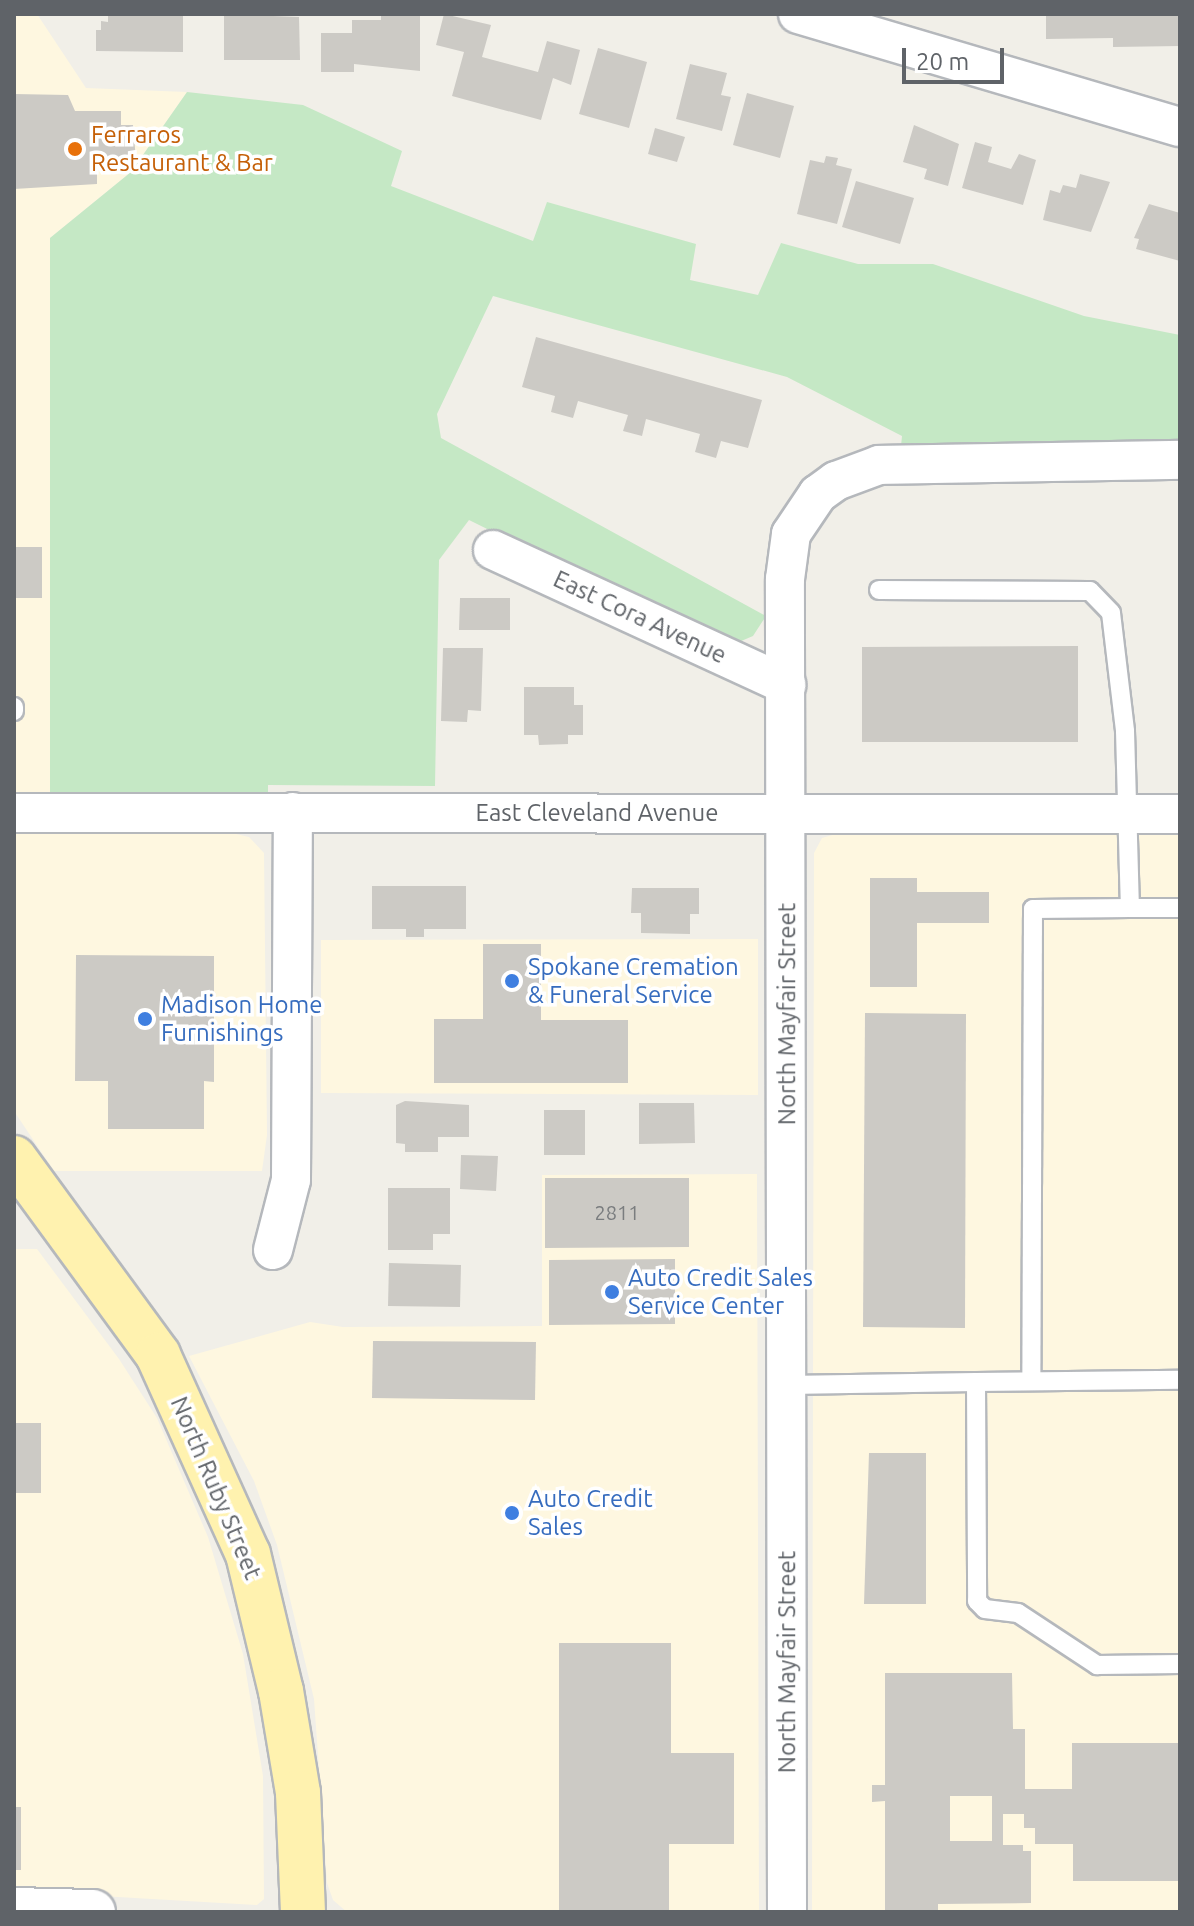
<!DOCTYPE html>
<html>
<head>
<meta charset="utf-8">
<style>
	body { margin:0 }
	#map { position:relative; width:1194px; height:1926px; overflow:hidden; background:#f1efe8; font-family:Ubuntu,sans-serif }
	div>[style] { position:absolute }
	.commercial>* { inset:0; background:#fef7e0 }
	.green>* { inset:0; background:#c5e8c5 }
	.building>* { inset:0; background:#cccac5 }
	.roads { filter:drop-shadow(2px 0 #b5b8bc) drop-shadow(-2px 0 #b5b8bc) drop-shadow(0 2px #b5b8bc) drop-shadow(0 -2px #b5b8bc) }
	.service>* { height:18px; margin:-9px; padding:0 9px; transform-origin:9px; border-radius:9px; background:#fff }
	.minor>* { height:38px; margin:-19px; padding:0 19px; transform-origin:19px; border-radius:19px; background:#fff }
	.secondary>* { height:44px; margin:-22px; padding:0 22px; transform-origin:22px; border-radius:22px; background:#fff }
	.primary>* { height:44px; margin:-22px; padding:0 22px; transform-origin:22px; border-radius:22px; background:#fff2af }
	.dots>* { width:22px; height:22px; translate:-50% -50%; box-sizing:border-box; border:4px solid #fff; border-radius:50% }
	span { translate:-50% -50%; white-space:nowrap; text-align:center; line-height:1.15; -webkit-text-stroke:7px #fff; paint-order:stroke }
	.number-label { font-size:20px; color:#7a7d7f }
	.number-label span { -webkit-text-stroke-width:0 }
	.food-label { font-size:24px; color:#c56008 }
	.left { translate:0 -50%; text-align:left }
	.street-label { font-size:24px; color:#5f6368 }
	.shop-label { font-size:24px; color:#366cbe }
	.frame { position:absolute; inset:0; border:16px solid #5f6368; pointer-events:none }
	.scale { position:absolute; left:902px; top:48px; width:102px; height:36px; box-sizing:border-box; border:4px solid #5f6368; border-top:0; padding-left:10px; font-size:24px; line-height:28px; white-space:nowrap; color:#5f6368; -webkit-text-stroke:6px #fff; paint-order:stroke }
</style>
</head>
<body>
<div id="map">
	<div class="commercial">
		<div style="clip-path:polygon(14px 14px,37px 14px,86px 88px,187px 92px,131px 172px,50px 238px,50px 793px,14px 793px)"></div>
		<div style="clip-path:polygon(14px 832px,232px 833px,249px 837px,264px 853px,267px 1135px,262px 1171px,54px 1171px,14px 1111px)"></div>
		<div style="clip-path:polygon(839px 833px,1180px 834px,1180px 1912px,812px 1912px,814px 853px,822px 838px)"></div>
		<div style="clip-path:polygon(758px 939px,758px 1095px,321px 1093px,321px 940px)"></div>
		<div style="clip-path:polygon(757px 1174px,759px 1912px,347px 1912px,333px 1900px,327px 1883px,314px 1699px,277px 1545px,254px 1481px,189px 1356px,310px 1322px,343px 1327px,542px 1326px,542px 1175px)"></div>
		<div style="clip-path:polygon(14px 1249px,37px 1249px,119px 1359px,157px 1418px,208px 1537px,243px 1654px,263px 1776px,264px 1899px,257px 1905px,14px 1891px)"></div>
	</div>
	<div class="green">
		<div style="clip-path:polygon(187px 92px,303px 105px,402px 151px,391px 186px,533px 241px,547px 202px,696px 244px,690px 280px,758px 295px,781px 243px,858px 264px,933px 264px,1084px 316px,1180px 335px,1180px 442px,901px 446px,902px 436px,787px 377px,493px 296px,437px 414px,441px 438px,766px 616px,753px 636px,727px 647px,469px 520px,439px 560px,435px 786px,268px 785px,268px 793px,50px 793px,50px 238px,131px 172px)"></div>
	</div>
	<div class="building">
		<div style="clip-path:polygon(108px 14px,183px 14px,183px 52px,96px 51px,96px 30px,101px 30px,101px 21px,108px 22px)"></div>
		<div style="clip-path:polygon(224px 14px,299px 17px,300px 60px,224px 60px)"></div>
		<div style="clip-path:polygon(381px 14px,420px 14px,420px 71px,354px 64px,354px 72px,321px 72px,321px 33px,352px 33px,352px 20px,381px 20px)"></div>
		<div style="clip-path:polygon(444px 14px,491px 25px,482px 57px,538px 72px,547px 41px,580px 50px,571px 85px,553px 78px,541px 120px,452px 96px,464px 52px,436px 45px)"></div>
		<div style="clip-path:polygon(1046px 14px,1180px 14px,1180px 46px,1113px 47px,1113px 38px,1046px 39px)"></div>
		<div style="clip-path:polygon(598px 48px,647px 62px,629px 128px,579px 114px)"></div>
		<div style="clip-path:polygon(690px 64px,727px 73px,721px 95px,731px 97px,722px 131px,676px 119px)"></div>
		<div style="clip-path:polygon(747px 93px,794px 106px,780px 158px,733px 145px)"></div>
		<div style="clip-path:polygon(14px 94px,68px 95px,75px 111px,121px 111px,121px 125px,133px 125px,136px 160px,97px 160px,97px 184px,14px 189px)"></div>
		<div style="clip-path:polygon(914px 125px,959px 144px,948px 186px,924px 179px,927px 169px,903px 162px)"></div>
		<div style="clip-path:polygon(655px 128px,685px 137px,677px 162px,648px 154px)"></div>
		<div style="clip-path:polygon(975px 142px,992px 147px,988px 162px,1011px 169px,1019px 154px,1036px 160px,1023px 205px,962px 188px)"></div>
		<div style="clip-path:polygon(826px 156px,838px 158px,836px 165px,852px 169px,837px 224px,797px 214px,810px 160px,824px 163px)"></div>
		<div style="clip-path:polygon(1080px 174px,1110px 182px,1091px 232px,1043px 220px,1050px 190px,1060px 193px,1063px 185px,1076px 188px)"></div>
		<div style="clip-path:polygon(856px 181px,914px 198px,900px 244px,842px 227px)"></div>
		<div style="clip-path:polygon(1149px 204px,1180px 213px,1180px 261px,1136px 249px,1139px 239px,1134px 238px)"></div>
		<div style="clip-path:polygon(536px 337px,762px 400px,748px 448px,721px 441px,716px 458px,695px 452px,700px 434px,646px 419px,642px 436px,623px 431px,628px 415px,578px 401px,573px 418px,551px 412px,555px 396px,522px 387px)"></div>
		<div style="clip-path:polygon(14px 547px,42px 547px,42px 598px,14px 598px)"></div>
		<div style="clip-path:polygon(460px 598px,510px 598px,510px 630px,459px 630px)"></div>
		<div style="clip-path:polygon(1078px 646px,1078px 742px,862px 742px,862px 647px)"></div>
		<div style="clip-path:polygon(443px 648px,483px 648px,481px 711px,468px 710px,467px 722px,441px 721px)"></div>
		<div style="clip-path:polygon(524px 687px,574px 687px,574px 705px,583px 705px,583px 735px,568px 735px,568px 744px,539px 745px,538px 735px,524px 735px)"></div>
		<div style="clip-path:polygon(870px 878px,917px 878px,917px 892px,989px 892px,989px 923px,917px 923px,917px 987px,870px 987px)"></div>
		<div style="clip-path:polygon(372px 886px,466px 886px,466px 929px,424px 929px,424px 937px,406px 937px,406px 929px,372px 929px)"></div>
		<div style="clip-path:polygon(632px 888px,699px 888px,699px 914px,690px 914px,690px 934px,641px 933px,641px 913px,631px 913px)"></div>
		<div style="clip-path:polygon(483px 944px,541px 944px,541px 1020px,628px 1020px,628px 1083px,434px 1083px,434px 1019px,483px 1019px)"></div>
		<div style="clip-path:polygon(76px 955px,214px 956px,214px 1082px,204px 1081px,204px 1129px,108px 1129px,108px 1081px,75px 1081px)"></div>
		<div style="clip-path:polygon(865px 1013px,966px 1014px,965px 1328px,863px 1327px)"></div>
		<div style="clip-path:polygon(405px 1101px,469px 1105px,469px 1137px,438px 1137px,438px 1152px,405px 1152px,405px 1144px,396px 1143px,396px 1105px)"></div>
		<div style="clip-path:polygon(639px 1103px,694px 1103px,695px 1143px,639px 1144px)"></div>
		<div style="clip-path:polygon(544px 1110px,585px 1110px,585px 1155px,544px 1155px)"></div>
		<div style="clip-path:polygon(461px 1155px,498px 1156px,496px 1191px,460px 1189px)"></div>
		<div style="clip-path:polygon(545px 1178px,689px 1178px,689px 1247px,545px 1248px)"></div>
		<div style="clip-path:polygon(388px 1188px,450px 1188px,450px 1234px,433px 1234px,433px 1250px,388px 1250px)"></div>
		<div style="clip-path:polygon(675px 1259px,675px 1324px,549px 1325px,549px 1260px)"></div>
		<div style="clip-path:polygon(389px 1263px,461px 1265px,460px 1307px,388px 1306px)"></div>
		<div style="clip-path:polygon(373px 1341px,536px 1342px,535px 1400px,372px 1398px)"></div>
		<div style="clip-path:polygon(14px 1423px,41px 1423px,41px 1493px,14px 1493px)"></div>
		<div style="clip-path:polygon(869px 1453px,926px 1453px,926px 1604px,864px 1604px)"></div>
		<div style="clip-path:polygon(559px 1643px,671px 1643px,671px 1753px,734px 1753px,734px 1844px,669px 1844px,669px 1912px,559px 1912px)"></div>
		<div style="clip-path:polygon(evenodd,885px 1673px,1012px 1673px,1013px 1729px,1025px 1729px,1025px 1789px,1072px 1789px,1072px 1743px,1180px 1743px,1180px 1881px,1073px 1881px,1073px 1844px,1035px 1844px,1035px 1828px,1024px 1828px,1024px 1814px,1003px 1814px,1003px 1845px,1023px 1845px,1023px 1851px,1031px 1851px,1031px 1903px,938px 1904px,938px 1912px,885px 1912px,885px 1801px,872px 1802px,872px 1785px,885px 1785px,885px 1673px,950px 1796px,992px 1796px,992px 1841px,950px 1841px,950px 1796px)"></div>
		<div style="clip-path:polygon(14px 1807px,21px 1807px,21px 1870px,14px 1870px)"></div>
	</div>
	<div class="roads">
		<div class="service">
			<div style="left:879px;top:590px;width:211px;rotate:0.3deg"></div>
			<div style="left:1090px;top:591px;width:30px;rotate:46deg"></div>
			<div style="left:1111px;top:613px;width:119px;rotate:83.2deg"></div>
			<div style="left:1125px;top:731px;width:177px;rotate:88.4deg"></div>
			<div style="left:1130px;top:908px;width:97px;rotate:179.4deg"></div>
			<div style="left:1033px;top:909px;width:471px;rotate:90.2deg"></div>
			<div style="left:14px;top:707px;width:4px;rotate:90deg"></div>
			<div style="left:1130px;top:908px;width:50px"></div>
			<div style="left:976px;top:1382px;width:204px;rotate:-0.6deg"></div>
			<div style="left:787px;top:1385px;width:189px;rotate:-0.9deg"></div>
			<div style="left:976px;top:1382px;width:219px;rotate:89.7deg"></div>
			<div style="left:977px;top:1601px;width:11px;rotate:45deg"></div>
			<div style="left:985px;top:1609px;width:33px;rotate:7deg"></div>
			<div style="left:1018px;top:1613px;width:95px;rotate:33.4deg"></div>
			<div style="left:1097px;top:1665px;width:83px;rotate:-0.7deg"></div>
		</div>
		<div class="minor">
			<div style="left:798px;top:14px;width:398px;rotate:16.5deg"></div>
			<div style="left:493px;top:550px;width:323px;rotate:24.7deg"></div>
			<div style="left:14px;top:813px;width:1166px;rotate:0.05deg"></div>
			<div style="left:273px;top:1250px;width:72px;rotate:-75.6deg"></div>
			<div style="left:291px;top:1180px;width:368px;rotate:-89.7deg"></div>
			<div style="left:787px;top:1912px;width:1333px;rotate:-90.09deg"></div>
			<div style="left:785px;top:579px;width:45px;rotate:-82.4deg"></div>
			<div style="left:791px;top:534px;width:48px;rotate:-56deg"></div>
			<div style="left:818px;top:494px;width:22px;rotate:-36deg"></div>
			<div style="left:836px;top:481px;width:46px;rotate:-20.4deg"></div>
			<div style="left:879px;top:465px;width:301px;rotate:-1deg"></div>
		</div>
		<div class="secondary">
			<div style="left:14px;top:1910px;width:79px;rotate:1.5deg"></div>
		</div>
		<div class="primary">
			<div style="left:14px;top:1158px;width:244px;rotate:53.8deg"></div>
			<div style="left:158px;top:1355px;width:218px;rotate:65.7deg"></div>
			<div style="left:248px;top:1554px;width:141px;rotate:76.5deg"></div>
			<div style="left:281px;top:1691px;width:103px;rotate:80.5deg"></div>
			<div style="left:298px;top:1793px;width:119px;rotate:87.6deg"></div>
		</div>
	</div>
	<div class="dots">
		<div style="left:75px;top:149px;background:#e8710a"></div>
		<div style="left:512px;top:981px;background:#3f7fe0"></div>
		<div style="left:145px;top:1019px;background:#3f7fe0"></div>
		<div style="left:612px;top:1292px;background:#3f7fe0"></div>
		<div style="left:512px;top:1513px;background:#3f7fe0"></div>
	</div>
	<div class="number-label">
		<span style="left:617px;top:1212px">2811</span>
	</div>
	<div class="food-label">
		<span class="left" style="left:91px;top:149px">Ferraros<br>Restaurant &amp; Bar</span>
	</div>
	<div class="street-label">
		<span style="left:640px;top:617px;rotate:25deg">East Cora Avenue</span>
		<span style="left:597px;top:813px">East Cleveland Avenue</span>
		<span style="left:787px;top:1014px;rotate:-90deg">North Mayfair Street</span>
		<span style="left:216px;top:1488px;rotate:67deg">North Ruby Street</span>
		<span style="left:787px;top:1662px;rotate:-90deg">North Mayfair Street</span>
	</div>
	<div class="shop-label">
		<span class="left" style="left:528px;top:981px">Spokane Cremation<br>&amp; Funeral Service</span>
		<span class="left" style="left:161px;top:1019px">Madison Home<br>Furnishings</span>
		<span class="left" style="left:628px;top:1292px">Auto Credit Sales<br>Service Center</span>
		<span class="left" style="left:528px;top:1513px">Auto Credit<br>Sales</span>
	</div>
	<div class="frame"></div>
	<div class="scale">20 m</div>
</div>
</body>
</html>
